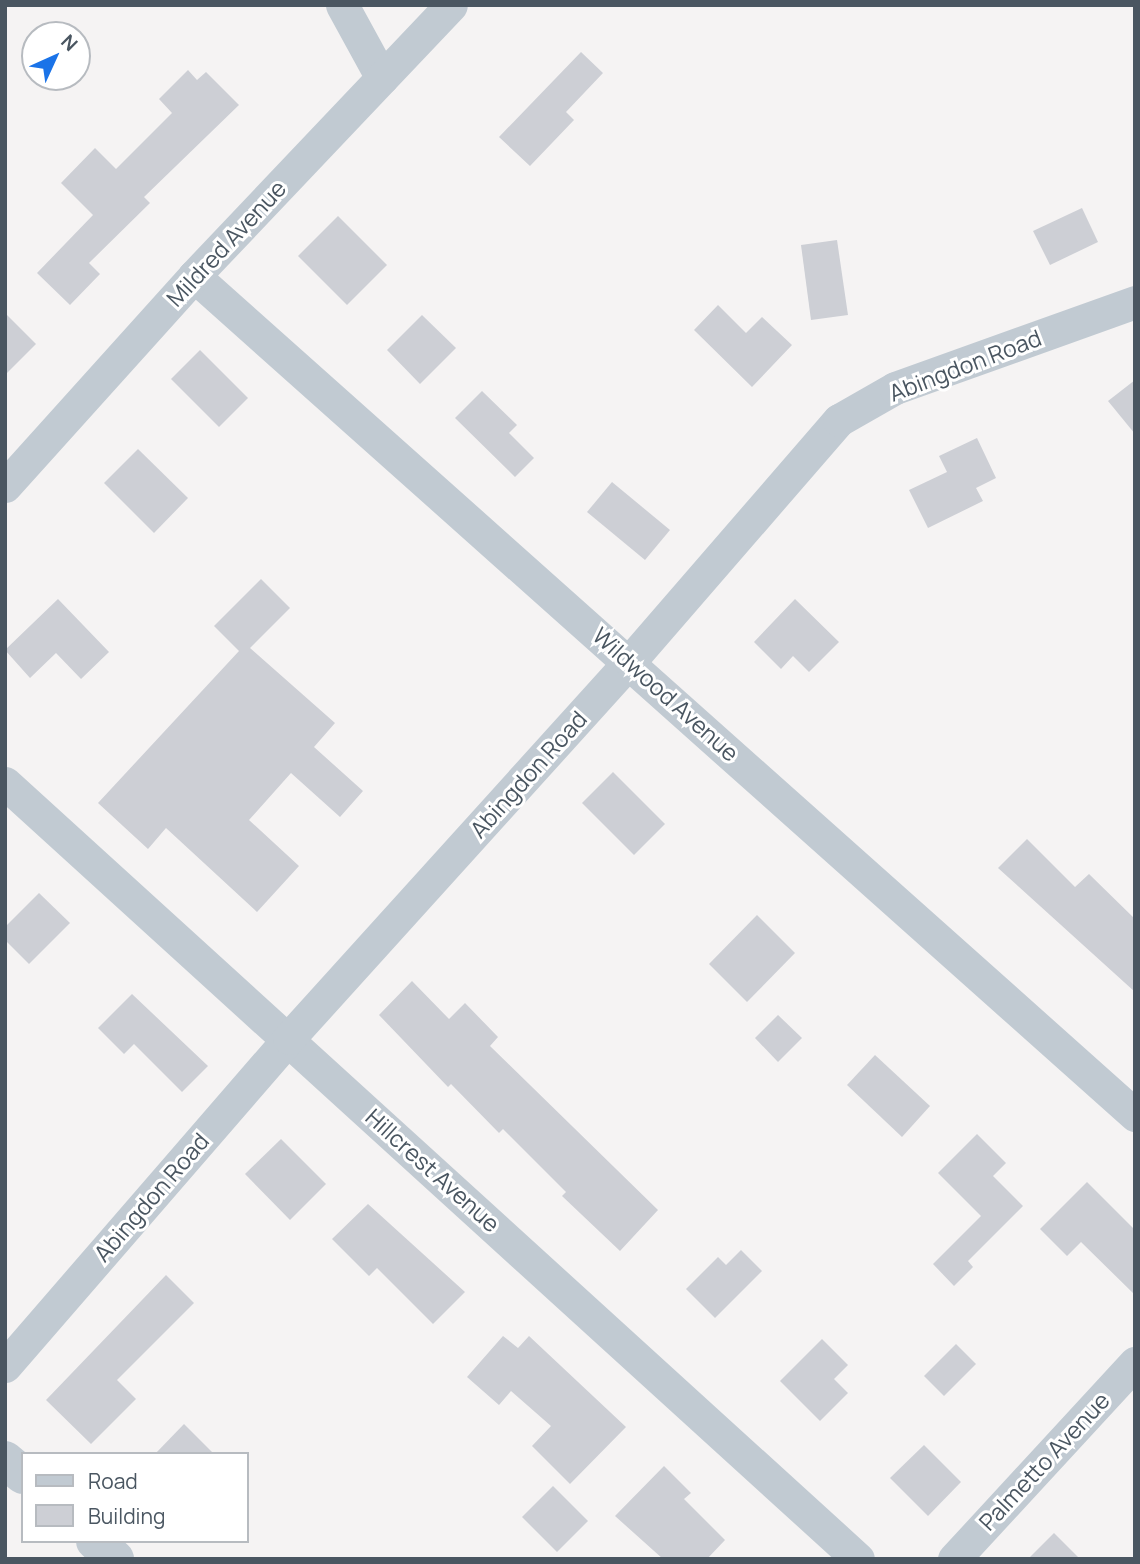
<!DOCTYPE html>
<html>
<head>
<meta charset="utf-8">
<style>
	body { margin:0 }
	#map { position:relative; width:1140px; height:1564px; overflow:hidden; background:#f5f3f3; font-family:Manrope,sans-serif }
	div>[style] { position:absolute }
	.building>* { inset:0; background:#cdcfd5 }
	.minor>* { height:33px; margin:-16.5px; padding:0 16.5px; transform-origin:16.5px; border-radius:16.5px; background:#c1cad2 }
	.tertiary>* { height:38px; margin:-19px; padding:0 19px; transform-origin:19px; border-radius:19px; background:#c1cad2 }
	span { translate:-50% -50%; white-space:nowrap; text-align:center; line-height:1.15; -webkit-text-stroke:6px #fff; paint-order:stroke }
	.street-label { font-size:23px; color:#4a5661 }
	.frame { position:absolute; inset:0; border:7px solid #4a5661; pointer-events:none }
	.legend { position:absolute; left:21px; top:1452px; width:228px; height:91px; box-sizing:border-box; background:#fff; border:2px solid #b7bbc0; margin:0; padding:9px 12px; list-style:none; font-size:21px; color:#4a5661 }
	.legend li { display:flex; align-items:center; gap:14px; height:35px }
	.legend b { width:35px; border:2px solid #b7bbc0 }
	.north { position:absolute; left:21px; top:21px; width:70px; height:70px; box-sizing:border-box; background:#fff; border:2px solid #b7bbc0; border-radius:50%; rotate:45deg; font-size:19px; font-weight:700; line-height:28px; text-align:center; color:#4a5661 }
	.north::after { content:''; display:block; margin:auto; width:24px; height:32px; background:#1a73e8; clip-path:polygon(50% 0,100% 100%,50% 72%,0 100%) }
</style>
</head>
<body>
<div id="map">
	<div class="building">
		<div style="clip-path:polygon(581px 52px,603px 73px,566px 112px,574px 120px,530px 166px,499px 137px)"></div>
		<div style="clip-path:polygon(188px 70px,197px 80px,206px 72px,239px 105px,144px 197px,150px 203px,89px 263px,100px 274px,70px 305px,37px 273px,93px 215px,61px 183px,95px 148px,116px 169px,172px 113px,159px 99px)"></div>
		<div style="clip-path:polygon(1082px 208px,1098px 242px,1050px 265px,1033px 231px)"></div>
		<div style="clip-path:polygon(338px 216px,387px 265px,347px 305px,298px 256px)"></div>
		<div style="clip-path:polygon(837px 240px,848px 315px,811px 320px,801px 245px)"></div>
		<div style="clip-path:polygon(718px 305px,746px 333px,762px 317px,792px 345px,752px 387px,694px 330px)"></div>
		<div style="clip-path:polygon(5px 313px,36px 344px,5px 375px)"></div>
		<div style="clip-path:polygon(422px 315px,456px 348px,420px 384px,387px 350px)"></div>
		<div style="clip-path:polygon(200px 350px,248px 398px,219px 427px,171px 379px)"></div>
		<div style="clip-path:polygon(1135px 380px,1135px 434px,1108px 401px)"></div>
		<div style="clip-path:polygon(482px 391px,517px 425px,509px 433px,534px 458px,515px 477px,455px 418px)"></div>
		<div style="clip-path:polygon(977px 438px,996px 478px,976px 488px,983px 501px,928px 528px,909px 490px,947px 472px,939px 456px)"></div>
		<div style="clip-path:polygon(138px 449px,188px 498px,154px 533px,104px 483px)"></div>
		<div style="clip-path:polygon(612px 482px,670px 530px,645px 560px,587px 512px)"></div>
		<div style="clip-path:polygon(261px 579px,290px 608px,250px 648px,335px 723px,314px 747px,363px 791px,340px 817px,291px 773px,249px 820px,299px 866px,257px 912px,166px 828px,148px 849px,98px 803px,239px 651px,214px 626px)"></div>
		<div style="clip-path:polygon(58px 599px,109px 652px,81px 679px,56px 653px,30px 678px,5px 650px)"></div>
		<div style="clip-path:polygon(795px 599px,839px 642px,809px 672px,793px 656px,781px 669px,754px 642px)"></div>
		<div style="clip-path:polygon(613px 772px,665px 824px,634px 855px,582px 803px)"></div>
		<div style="clip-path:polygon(1027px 839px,1075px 887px,1089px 874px,1135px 919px,1135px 992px,998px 868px)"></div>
		<div style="clip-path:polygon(39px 893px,70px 923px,29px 964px,5px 940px,5px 927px)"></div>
		<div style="clip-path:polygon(757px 915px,795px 953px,747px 1002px,709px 964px)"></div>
		<div style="clip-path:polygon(412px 981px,449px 1019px,465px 1003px,498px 1037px,490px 1046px,658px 1210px,620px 1251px,562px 1196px,566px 1192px,503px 1129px,499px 1133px,451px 1084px,448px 1087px,379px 1015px)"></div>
		<div style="clip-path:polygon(132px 994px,208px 1066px,182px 1092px,134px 1044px,124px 1054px,98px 1028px)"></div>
		<div style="clip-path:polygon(778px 1015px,802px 1038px,778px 1062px,755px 1038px)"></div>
		<div style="clip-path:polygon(875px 1055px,930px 1106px,902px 1137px,847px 1085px)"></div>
		<div style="clip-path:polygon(977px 1134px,1006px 1163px,993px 1176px,1023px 1206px,968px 1261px,973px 1267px,954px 1286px,933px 1264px,981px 1216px,938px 1173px)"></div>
		<div style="clip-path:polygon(281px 1139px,326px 1184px,290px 1220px,245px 1174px)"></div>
		<div style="clip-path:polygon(1087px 1182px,1135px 1230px,1135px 1295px,1081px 1242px,1067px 1256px,1040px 1229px)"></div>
		<div style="clip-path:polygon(368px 1204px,465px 1292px,433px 1324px,377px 1268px,369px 1276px,332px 1239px)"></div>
		<div style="clip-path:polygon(741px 1250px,762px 1271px,715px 1318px,686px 1289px,718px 1257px,726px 1265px)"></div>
		<div style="clip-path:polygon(166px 1275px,194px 1303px,117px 1380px,136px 1399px,91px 1444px,46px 1400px)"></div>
		<div style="clip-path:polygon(503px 1336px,518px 1348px,529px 1336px,626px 1427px,570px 1484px,532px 1446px,551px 1426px,511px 1391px,499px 1405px,467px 1377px)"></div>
		<div style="clip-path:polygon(822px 1339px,848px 1365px,834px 1379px,848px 1393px,820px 1421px,780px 1381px)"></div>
		<div style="clip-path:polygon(956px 1344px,976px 1364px,944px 1396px,924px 1376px)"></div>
		<div style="clip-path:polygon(184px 1424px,214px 1454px,155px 1454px)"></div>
		<div style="clip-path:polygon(924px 1445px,961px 1482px,928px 1516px,890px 1478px)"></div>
		<div style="clip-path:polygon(664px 1466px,691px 1493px,684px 1499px,725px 1540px,707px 1559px,663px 1559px,615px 1516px)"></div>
		<div style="clip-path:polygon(553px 1486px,588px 1521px,557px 1552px,522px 1517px)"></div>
		<div style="clip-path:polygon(1054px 1533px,1080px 1559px,1028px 1559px)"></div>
	</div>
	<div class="minor">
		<div style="left:342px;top:5px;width:83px;rotate:61.3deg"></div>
		<div style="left:194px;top:276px;width:1261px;rotate:41.72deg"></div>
		<div style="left:5px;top:486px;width:283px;rotate:-48deg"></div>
		<div style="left:194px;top:276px;width:373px;rotate:-46.5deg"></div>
		<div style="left:5px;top:783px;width:1153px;rotate:42.29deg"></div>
		<div style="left:5px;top:1366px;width:434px;rotate:-49.1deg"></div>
		<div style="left:289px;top:1038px;width:508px;rotate:-47.87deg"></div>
		<div style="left:630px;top:661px;width:319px;rotate:-49.1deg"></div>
		<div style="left:839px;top:420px;width:64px;rotate:-29.7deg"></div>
		<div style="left:895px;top:388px;width:255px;rotate:-19.7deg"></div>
		<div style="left:954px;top:1559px;width:267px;rotate:-47.3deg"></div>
	</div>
	<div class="tertiary">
		<div style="left:5px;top:1460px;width:23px;rotate:40deg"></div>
		<div style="left:95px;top:1541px;width:27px;rotate:42deg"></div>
	</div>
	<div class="street-label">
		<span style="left:226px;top:243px;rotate:-47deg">Mildred Avenue</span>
		<span style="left:965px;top:365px;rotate:-21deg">Abingdon Road</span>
		<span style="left:666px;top:694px;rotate:42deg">Wildwood Avenue</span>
		<span style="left:528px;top:774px;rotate:-48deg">Abingdon Road</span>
		<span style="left:433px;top:1170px;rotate:42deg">Hillcrest Avenue</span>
		<span style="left:151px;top:1197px;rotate:-49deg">Abingdon Road</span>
		<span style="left:1044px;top:1461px;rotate:-47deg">Palmetto Avenue</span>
	</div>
	<div class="frame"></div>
	<ul class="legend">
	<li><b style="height:9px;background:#c1cad2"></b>Road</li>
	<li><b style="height:19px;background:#cdcfd5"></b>Building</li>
	</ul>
	<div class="north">N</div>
</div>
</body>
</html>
